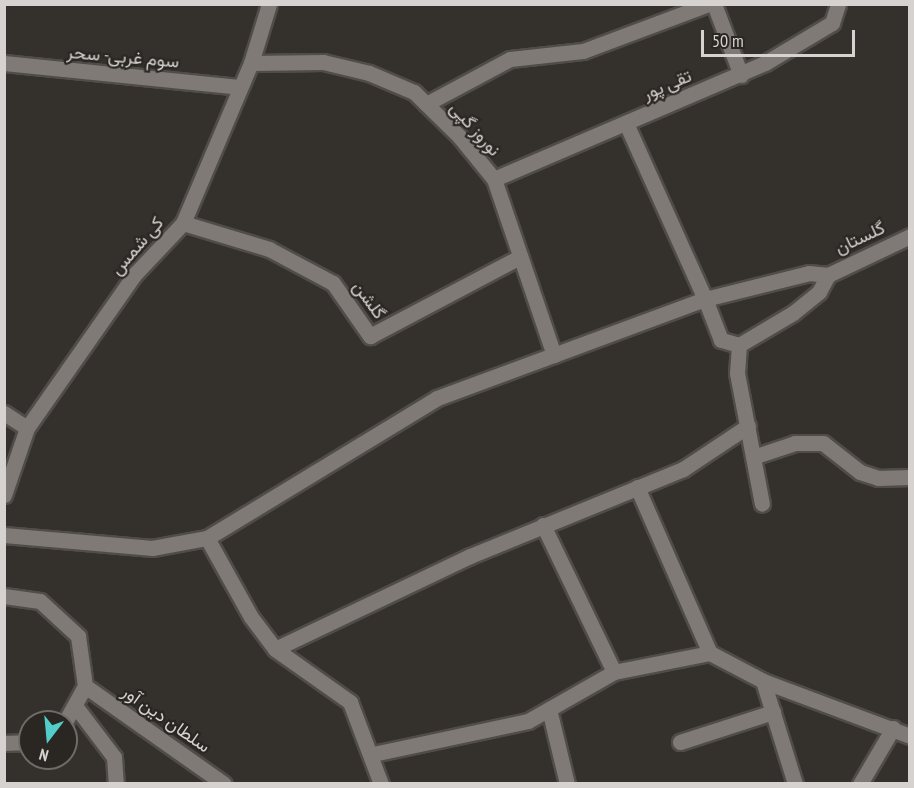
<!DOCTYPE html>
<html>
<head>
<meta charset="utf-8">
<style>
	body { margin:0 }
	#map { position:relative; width:914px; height:788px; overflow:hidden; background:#34302c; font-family:"PT Sans Narrow",Vazirmatn,sans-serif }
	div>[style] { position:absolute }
	.roads { filter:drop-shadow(2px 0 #504c49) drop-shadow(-2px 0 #504c49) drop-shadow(0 2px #504c49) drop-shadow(0 -2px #504c49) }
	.minor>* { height:15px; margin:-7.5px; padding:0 7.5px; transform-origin:7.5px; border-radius:7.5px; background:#7f7a76 }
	span { translate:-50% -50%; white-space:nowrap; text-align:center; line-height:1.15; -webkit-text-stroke:4.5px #2a2622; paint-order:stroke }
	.street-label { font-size:18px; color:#d5d2d0 }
	.frame { position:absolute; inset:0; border:6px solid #d5d2d0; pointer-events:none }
	.north { position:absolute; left:18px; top:710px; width:60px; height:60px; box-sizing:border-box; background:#2a2622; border:2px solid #6e6b68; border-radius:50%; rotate:196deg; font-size:16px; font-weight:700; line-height:24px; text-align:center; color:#d5d2d0 }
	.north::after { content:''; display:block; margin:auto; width:21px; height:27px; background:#53cdcb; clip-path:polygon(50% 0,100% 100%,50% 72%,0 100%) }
	.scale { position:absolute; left:701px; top:30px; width:154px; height:27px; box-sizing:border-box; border:3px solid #d5d2d0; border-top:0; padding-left:8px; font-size:18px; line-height:21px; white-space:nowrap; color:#d5d2d0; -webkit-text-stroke:4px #2a2622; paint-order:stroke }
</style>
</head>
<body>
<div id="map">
	<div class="roads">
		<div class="minor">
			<div style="left:714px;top:4px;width:76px;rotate:69.2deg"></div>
			<div style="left:4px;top:63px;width:236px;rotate:5.8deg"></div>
			<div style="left:251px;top:63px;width:72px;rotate:-0.8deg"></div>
			<div style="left:323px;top:62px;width:47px;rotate:13.4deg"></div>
			<div style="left:369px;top:73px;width:49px;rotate:22.9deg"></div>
			<div style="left:414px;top:92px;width:63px;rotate:44.4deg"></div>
			<div style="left:459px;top:136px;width:55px;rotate:50.9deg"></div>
			<div style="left:494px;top:179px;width:186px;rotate:71.2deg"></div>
			<div style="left:426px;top:104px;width:95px;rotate:-28.2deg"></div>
			<div style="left:510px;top:59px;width:73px;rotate:-6.3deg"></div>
			<div style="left:583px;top:51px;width:134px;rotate:-20.5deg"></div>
			<div style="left:494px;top:179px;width:295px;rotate:-23.2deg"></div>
			<div style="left:765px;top:63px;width:78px;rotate:-30.8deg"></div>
			<div style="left:832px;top:23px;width:20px;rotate:-72deg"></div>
			<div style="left:183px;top:223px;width:90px;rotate:16.8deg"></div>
			<div style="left:269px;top:249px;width:72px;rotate:28deg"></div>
			<div style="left:333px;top:283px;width:65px;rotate:55.1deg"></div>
			<div style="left:370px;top:336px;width:170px;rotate:-27.8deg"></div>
			<div style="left:809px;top:273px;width:19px;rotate:6deg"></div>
			<div style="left:828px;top:275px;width:19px;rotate:118deg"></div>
			<div style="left:819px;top:292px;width:33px;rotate:141deg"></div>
			<div style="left:793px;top:313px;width:63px;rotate:149.3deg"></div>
			<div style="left:739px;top:345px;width:19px;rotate:-164deg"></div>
			<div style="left:721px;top:340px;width:44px;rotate:-111.3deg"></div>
			<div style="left:705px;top:299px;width:107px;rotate:-14deg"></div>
			<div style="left:828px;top:275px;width:91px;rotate:-25.4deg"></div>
			<div style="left:739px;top:345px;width:28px;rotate:94deg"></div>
			<div style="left:737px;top:373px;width:133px;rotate:79.2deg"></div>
			<div style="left:4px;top:413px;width:27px;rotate:33deg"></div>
			<div style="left:753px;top:457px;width:44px;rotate:-18.4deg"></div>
			<div style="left:795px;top:443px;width:28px"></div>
			<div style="left:823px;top:443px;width:47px;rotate:38.1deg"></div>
			<div style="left:860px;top:472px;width:19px;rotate:18deg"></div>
			<div style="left:878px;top:478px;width:32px;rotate:-2deg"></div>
			<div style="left:637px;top:487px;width:181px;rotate:66.3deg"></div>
			<div style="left:710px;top:653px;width:60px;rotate:27.8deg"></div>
			<div style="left:763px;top:681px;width:108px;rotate:72.7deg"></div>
			<div style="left:4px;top:495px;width:71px;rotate:-71.1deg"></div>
			<div style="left:27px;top:428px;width:188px;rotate:-55deg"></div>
			<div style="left:135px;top:274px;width:70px;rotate:-46.7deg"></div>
			<div style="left:183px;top:223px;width:174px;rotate:-67deg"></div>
			<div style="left:251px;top:63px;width:62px;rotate:-73deg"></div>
			<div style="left:543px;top:525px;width:163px;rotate:64.2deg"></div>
			<div style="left:4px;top:535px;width:149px;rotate:5deg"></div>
			<div style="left:152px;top:548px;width:56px;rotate:-10.3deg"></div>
			<div style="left:207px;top:538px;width:269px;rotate:-31.3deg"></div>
			<div style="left:437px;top:398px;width:286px;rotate:-20.3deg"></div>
			<div style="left:705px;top:299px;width:193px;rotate:-114.2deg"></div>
			<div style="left:207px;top:538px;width:90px;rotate:60.9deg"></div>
			<div style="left:251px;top:617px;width:40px;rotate:53deg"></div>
			<div style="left:275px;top:649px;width:92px;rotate:35.2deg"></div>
			<div style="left:350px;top:702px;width:88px;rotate:69.3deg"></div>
			<div style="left:4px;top:596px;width:36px;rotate:8deg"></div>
			<div style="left:40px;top:601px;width:52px;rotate:42.6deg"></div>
			<div style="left:78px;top:636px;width:50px;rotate:82deg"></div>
			<div style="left:85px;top:686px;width:41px;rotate:119.1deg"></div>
			<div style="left:275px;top:649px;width:216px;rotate:-25.5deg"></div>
			<div style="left:470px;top:556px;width:230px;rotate:-22.2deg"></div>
			<div style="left:683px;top:469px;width:78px;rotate:-33.5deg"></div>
			<div style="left:763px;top:681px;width:157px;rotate:20.5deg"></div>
			<div style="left:85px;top:686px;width:170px;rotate:35.2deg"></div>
			<div style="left:76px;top:707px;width:63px;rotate:52.8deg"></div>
			<div style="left:114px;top:757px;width:27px;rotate:86deg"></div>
			<div style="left:549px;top:709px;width:77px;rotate:76.5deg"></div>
			<div style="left:680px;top:742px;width:98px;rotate:-17.9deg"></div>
			<div style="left:4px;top:743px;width:26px;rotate:-2deg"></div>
			<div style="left:373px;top:754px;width:158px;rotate:-12deg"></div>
			<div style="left:528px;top:721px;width:99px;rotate:-29.7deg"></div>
			<div style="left:614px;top:672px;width:98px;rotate:-11.2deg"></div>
			<div style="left:860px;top:784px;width:65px;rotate:-59.5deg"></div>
		</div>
	</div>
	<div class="street-label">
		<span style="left:123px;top:57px;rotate:5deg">سوم غربی- سحر</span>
		<span style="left:667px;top:85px;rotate:-23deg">تقی پور</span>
		<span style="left:475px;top:129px;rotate:48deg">نوروز گپی</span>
		<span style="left:860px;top:238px;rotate:-25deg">گلستان</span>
		<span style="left:137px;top:246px;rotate:-49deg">کی شمس</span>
		<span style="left:369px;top:300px;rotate:54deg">گلشن</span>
		<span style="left:166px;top:719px;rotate:35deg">سلطان دین آور</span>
	</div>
	<div class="frame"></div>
	<div class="north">N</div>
	<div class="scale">50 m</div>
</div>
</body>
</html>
